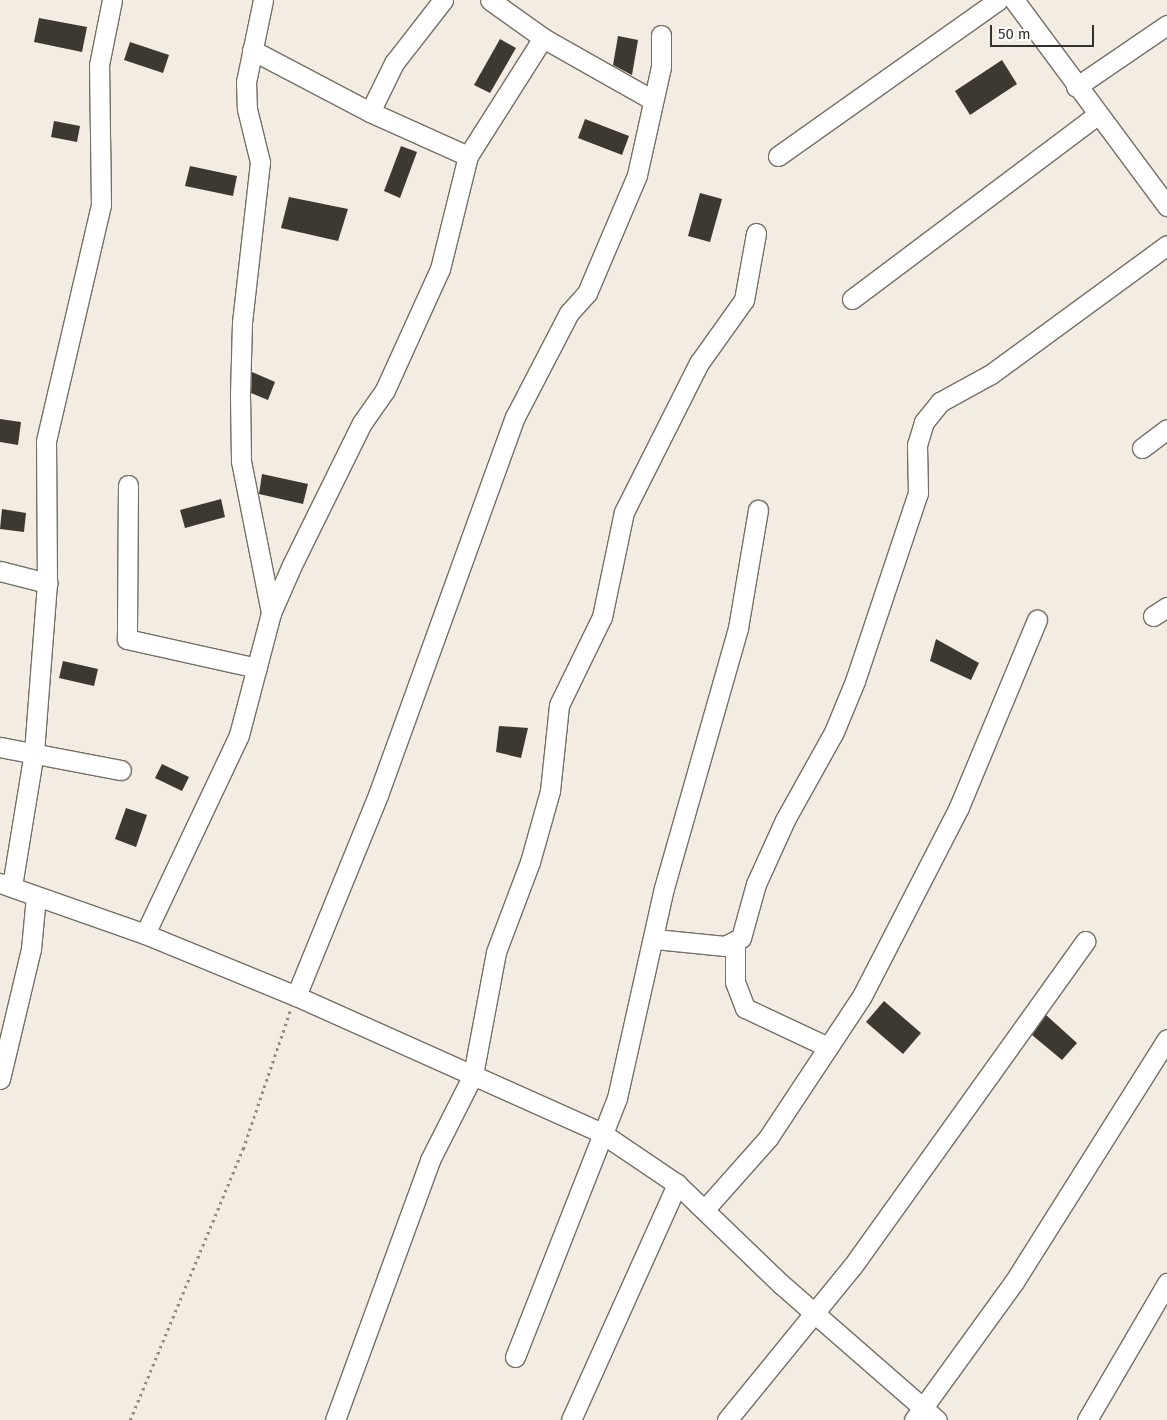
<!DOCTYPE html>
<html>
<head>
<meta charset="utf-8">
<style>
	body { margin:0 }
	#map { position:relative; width:1167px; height:1420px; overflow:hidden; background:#f3ece2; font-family:"Fira Sans",sans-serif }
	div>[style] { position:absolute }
	.building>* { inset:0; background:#3e3930 }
	.path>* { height:2.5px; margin-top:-1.25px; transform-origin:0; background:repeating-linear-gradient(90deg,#8e8a83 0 2.5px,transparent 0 6.5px) }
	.roads { filter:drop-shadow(1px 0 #756f65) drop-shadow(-1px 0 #756f65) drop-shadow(0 1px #756f65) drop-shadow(0 -1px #756f65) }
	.minor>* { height:19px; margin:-9.5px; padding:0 9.5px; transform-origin:9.5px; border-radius:9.5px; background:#fff }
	span { translate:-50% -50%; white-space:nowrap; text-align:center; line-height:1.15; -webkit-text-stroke:5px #fff; paint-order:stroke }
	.scale { position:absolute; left:990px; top:25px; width:104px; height:22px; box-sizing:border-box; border:2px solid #34312d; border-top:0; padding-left:6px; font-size:15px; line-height:18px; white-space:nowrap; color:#34312d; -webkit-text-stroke:4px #fff; paint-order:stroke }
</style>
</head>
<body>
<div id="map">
	<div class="building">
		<div style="clip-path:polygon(39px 18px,87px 27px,82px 52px,34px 42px)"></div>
		<div style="clip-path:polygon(618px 36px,638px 40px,632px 75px,613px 65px)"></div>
		<div style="clip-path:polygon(500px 39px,516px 48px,490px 93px,474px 85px)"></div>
		<div style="clip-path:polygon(130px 42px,169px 55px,163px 73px,124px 60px)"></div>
		<div style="clip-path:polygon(1002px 60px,1017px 84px,970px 115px,955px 91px)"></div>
		<div style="clip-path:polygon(585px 119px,629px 136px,622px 155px,578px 138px)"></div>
		<div style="clip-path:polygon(54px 121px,80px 126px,77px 142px,51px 137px)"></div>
		<div style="clip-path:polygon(401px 146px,417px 152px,400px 198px,384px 191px)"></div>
		<div style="clip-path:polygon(190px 166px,237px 176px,233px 196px,185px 186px)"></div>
		<div style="clip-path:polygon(700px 193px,722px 199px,710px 242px,688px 236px)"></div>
		<div style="clip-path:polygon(289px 197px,348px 209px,338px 241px,281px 228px)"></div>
		<div style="clip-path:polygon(252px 372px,275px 382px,268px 400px,251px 393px)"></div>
		<div style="clip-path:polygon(0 419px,21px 422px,18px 445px,0 442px)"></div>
		<div style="clip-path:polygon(262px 474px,308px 484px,303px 504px,259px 494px)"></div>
		<div style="clip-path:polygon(221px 499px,225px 517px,185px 528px,180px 510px)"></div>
		<div style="clip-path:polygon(2px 509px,26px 513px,24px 532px,0 529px)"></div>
		<div style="clip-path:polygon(936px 639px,979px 663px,971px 680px,930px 661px)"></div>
		<div style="clip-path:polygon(63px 661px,98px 669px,94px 686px,59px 678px)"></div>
		<div style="clip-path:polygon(499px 726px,528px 728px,521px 758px,496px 752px)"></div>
		<div style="clip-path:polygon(162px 764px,189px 777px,182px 791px,155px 778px)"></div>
		<div style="clip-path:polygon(126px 808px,147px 815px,136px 847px,115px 839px)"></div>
		<div style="clip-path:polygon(884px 1001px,921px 1033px,903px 1054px,866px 1022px)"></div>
		<div style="clip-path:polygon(1046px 1015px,1077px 1043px,1062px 1060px,1032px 1035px)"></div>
	</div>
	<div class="path">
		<div style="left:130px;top:1420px;width:294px;rotate:-67.4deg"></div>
		<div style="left:243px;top:1149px;width:146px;rotate:-71.2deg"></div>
	</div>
	<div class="roads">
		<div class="minor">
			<div style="left:263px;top:0;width:84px;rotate:101.7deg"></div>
			<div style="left:246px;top:82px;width:27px;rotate:88deg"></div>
			<div style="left:247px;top:109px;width:55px;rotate:76.2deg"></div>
			<div style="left:260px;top:162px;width:162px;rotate:96.4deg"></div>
			<div style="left:242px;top:323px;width:72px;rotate:91.6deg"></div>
			<div style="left:240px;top:395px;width:66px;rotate:89.1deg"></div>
			<div style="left:241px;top:461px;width:155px;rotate:78.8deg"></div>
			<div style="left:490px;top:0;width:65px;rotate:35.6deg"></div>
			<div style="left:543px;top:38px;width:124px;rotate:29.5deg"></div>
			<div style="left:1014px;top:0;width:257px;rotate:53.4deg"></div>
			<div style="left:252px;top:50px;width:133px;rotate:27.7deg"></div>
			<div style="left:370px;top:112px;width:55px;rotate:-63.9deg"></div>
			<div style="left:394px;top:63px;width:80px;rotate:-52.1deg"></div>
			<div style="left:1076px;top:87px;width:110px;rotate:-34.3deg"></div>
			<div style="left:370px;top:112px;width:107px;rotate:24.2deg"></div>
			<div style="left:778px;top:156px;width:270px;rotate:-35.3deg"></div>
			<div style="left:852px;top:299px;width:305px;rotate:-36.9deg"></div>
			<div style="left:1142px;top:448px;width:31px;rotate:-37deg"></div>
			<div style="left:128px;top:485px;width:154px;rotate:90.4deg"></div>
			<div style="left:127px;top:639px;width:133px;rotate:12.6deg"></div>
			<div style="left:0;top:571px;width:49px;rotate:14.3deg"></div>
			<div style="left:1153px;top:616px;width:17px;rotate:-33deg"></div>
			<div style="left:0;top:747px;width:123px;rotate:10.8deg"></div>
			<div style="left:0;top:883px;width:154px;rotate:19.4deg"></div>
			<div style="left:145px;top:934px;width:163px;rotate:22.3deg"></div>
			<div style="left:296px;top:996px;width:333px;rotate:24.1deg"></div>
			<div style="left:600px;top:1132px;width:93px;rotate:34deg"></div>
			<div style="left:677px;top:1184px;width:144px;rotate:43.9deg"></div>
			<div style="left:781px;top:1284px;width:207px;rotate:41.1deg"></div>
			<div style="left:12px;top:886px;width:136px;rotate:-80.7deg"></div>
			<div style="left:34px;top:752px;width:169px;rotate:-85.6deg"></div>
			<div style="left:47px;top:583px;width:142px;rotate:-90.4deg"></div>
			<div style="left:46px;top:441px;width:242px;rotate:-76.9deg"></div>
			<div style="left:101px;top:205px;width:140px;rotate:-90.8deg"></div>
			<div style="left:99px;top:65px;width:66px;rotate:-78.7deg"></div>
			<div style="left:145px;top:934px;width:220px;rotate:-64.7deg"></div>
			<div style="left:239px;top:735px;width:126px;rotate:-75.3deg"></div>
			<div style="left:271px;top:613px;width:52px;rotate:-66.4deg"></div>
			<div style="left:292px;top:565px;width:158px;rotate:-63.8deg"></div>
			<div style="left:362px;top:423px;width:40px;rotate:-55.1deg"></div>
			<div style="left:385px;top:390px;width:133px;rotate:-65.6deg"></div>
			<div style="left:440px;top:269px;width:116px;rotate:-76.1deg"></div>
			<div style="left:468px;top:156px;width:140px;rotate:-57.6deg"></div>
			<div style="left:655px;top:939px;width:70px;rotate:5.7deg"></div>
			<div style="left:725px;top:946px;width:18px;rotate:-27deg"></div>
			<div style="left:741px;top:938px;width:56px;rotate:-74.5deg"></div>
			<div style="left:756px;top:884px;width:70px;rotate:-65.6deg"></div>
			<div style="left:785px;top:820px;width:101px;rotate:-60.9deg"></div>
			<div style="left:834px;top:732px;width:55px;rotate:-67.6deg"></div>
			<div style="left:855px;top:681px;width:198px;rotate:-71.5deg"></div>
			<div style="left:918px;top:493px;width:48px;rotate:-91.2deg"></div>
			<div style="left:917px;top:445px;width:24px;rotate:-73deg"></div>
			<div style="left:924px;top:422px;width:26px;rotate:-51deg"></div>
			<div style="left:940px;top:402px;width:58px;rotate:-28.8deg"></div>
			<div style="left:991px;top:374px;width:218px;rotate:-36.2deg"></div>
			<div style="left:735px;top:941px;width:41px;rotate:90deg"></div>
			<div style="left:735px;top:982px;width:28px;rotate:69deg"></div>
			<div style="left:745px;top:1008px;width:92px;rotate:25.2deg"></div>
			<div style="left:296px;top:996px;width:217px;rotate:-67.8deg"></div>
			<div style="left:378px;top:795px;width:402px;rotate:-70.1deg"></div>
			<div style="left:515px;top:417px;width:117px;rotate:-62.6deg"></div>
			<div style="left:569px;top:313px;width:27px;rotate:-48deg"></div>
			<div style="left:587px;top:293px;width:128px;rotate:-67deg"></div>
			<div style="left:637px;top:175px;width:111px;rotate:-77.5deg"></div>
			<div style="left:661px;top:67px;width:32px;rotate:-90deg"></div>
			<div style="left:0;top:1079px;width:134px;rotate:-76.6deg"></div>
			<div style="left:31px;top:949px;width:53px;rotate:-84.6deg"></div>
			<div style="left:705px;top:1209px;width:95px;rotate:-48.4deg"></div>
			<div style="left:768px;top:1138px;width:170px;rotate:-56.5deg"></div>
			<div style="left:862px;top:996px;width:212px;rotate:-62.8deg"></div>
			<div style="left:959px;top:807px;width:203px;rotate:-67.4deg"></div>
			<div style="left:515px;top:1357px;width:278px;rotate:-68.5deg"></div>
			<div style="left:617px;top:1098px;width:215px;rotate:-77.4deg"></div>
			<div style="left:664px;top:888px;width:270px;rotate:-74.1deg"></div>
			<div style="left:738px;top:628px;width:120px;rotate:-80.4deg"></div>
			<div style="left:335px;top:1420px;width:277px;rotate:-69.9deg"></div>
			<div style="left:430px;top:1160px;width:95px;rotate:-63.2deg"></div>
			<div style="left:473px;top:1075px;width:125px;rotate:-79.4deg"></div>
			<div style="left:496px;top:952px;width:96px;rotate:-69.3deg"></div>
			<div style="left:530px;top:862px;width:74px;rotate:-74.3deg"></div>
			<div style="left:550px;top:791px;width:86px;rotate:-84deg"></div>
			<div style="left:559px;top:705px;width:98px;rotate:-64deg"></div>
			<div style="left:602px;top:617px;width:107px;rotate:-78.2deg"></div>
			<div style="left:624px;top:512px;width:167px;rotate:-63.3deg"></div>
			<div style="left:699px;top:363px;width:77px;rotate:-54.5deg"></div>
			<div style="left:744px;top:300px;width:68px;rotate:-79.8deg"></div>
			<div style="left:571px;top:1420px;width:259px;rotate:-65.8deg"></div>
			<div style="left:727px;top:1420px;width:198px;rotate:-50.8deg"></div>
			<div style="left:852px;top:1267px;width:401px;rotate:-54.4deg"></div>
			<div style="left:914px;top:1420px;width:170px;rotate:-54.1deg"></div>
			<div style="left:1014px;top:1282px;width:287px;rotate:-57.8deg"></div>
			<div style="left:1087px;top:1420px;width:159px;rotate:-59.7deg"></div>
		</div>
	</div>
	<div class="scale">50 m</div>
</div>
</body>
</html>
